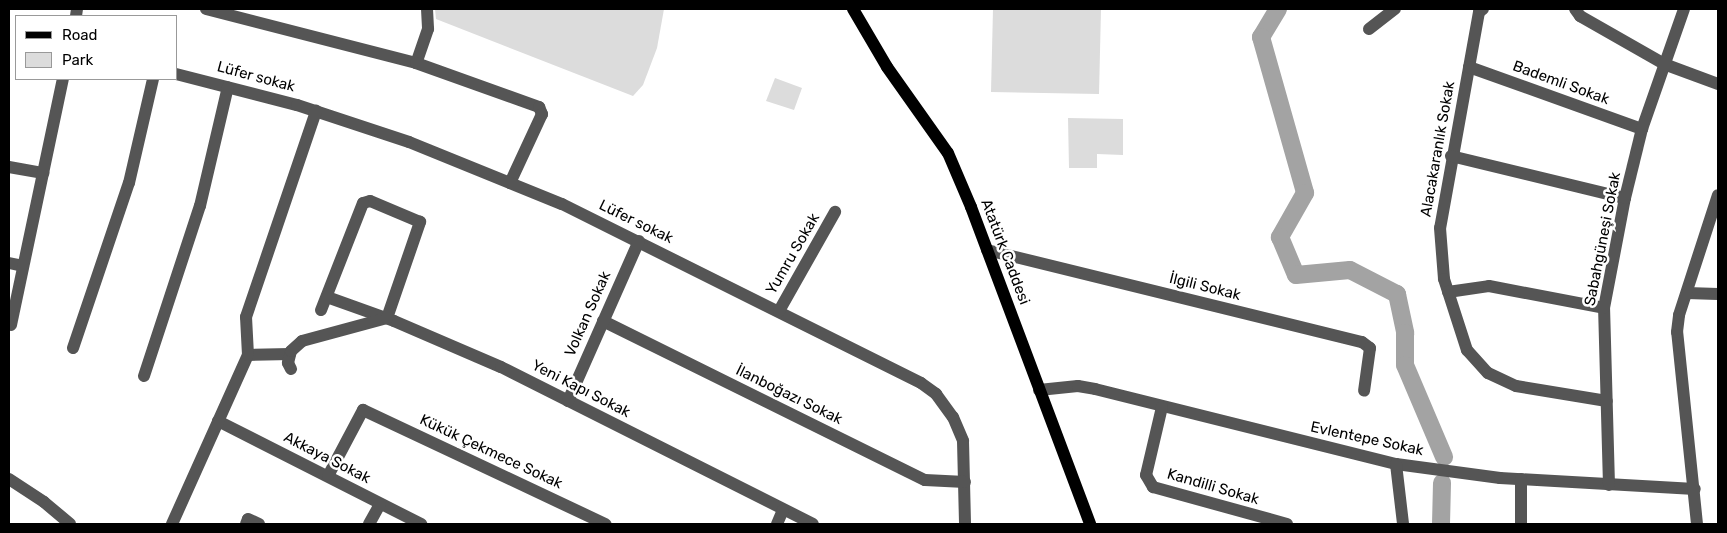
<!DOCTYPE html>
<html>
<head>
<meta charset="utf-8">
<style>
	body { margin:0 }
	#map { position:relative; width:1727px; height:533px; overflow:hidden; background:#fff; font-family:Rubik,sans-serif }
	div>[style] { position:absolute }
	.green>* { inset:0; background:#dcdcdc }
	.river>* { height:18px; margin:-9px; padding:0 9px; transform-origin:9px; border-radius:9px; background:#a3a3a3 }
	.minor>* { height:12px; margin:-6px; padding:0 6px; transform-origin:6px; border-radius:6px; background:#555 }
	.major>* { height:12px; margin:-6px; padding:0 6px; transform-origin:6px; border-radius:6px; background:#000 }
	span { translate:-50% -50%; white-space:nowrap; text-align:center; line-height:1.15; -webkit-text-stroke:5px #fff; paint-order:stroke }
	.street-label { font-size:15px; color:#000 }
	.frame { position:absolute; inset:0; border:10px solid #000; pointer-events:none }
	.legend { position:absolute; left:15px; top:15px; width:162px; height:65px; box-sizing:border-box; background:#fff; border:1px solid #999; margin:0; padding:6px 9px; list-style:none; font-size:15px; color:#000 }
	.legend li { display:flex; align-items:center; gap:10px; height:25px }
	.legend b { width:25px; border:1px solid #999 }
</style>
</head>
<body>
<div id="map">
	<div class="green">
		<div style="clip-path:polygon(435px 9px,664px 9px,657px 48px,643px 85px,633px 96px,436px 19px)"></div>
		<div style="clip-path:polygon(993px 9px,1101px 9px,1099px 94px,991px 92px)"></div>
		<div style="clip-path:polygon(775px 78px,802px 88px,794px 110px,766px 101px)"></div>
		<div style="clip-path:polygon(1068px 118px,1123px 119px,1123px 155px,1097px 154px,1097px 168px,1069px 168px)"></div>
	</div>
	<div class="river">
		<div style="left:1278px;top:9px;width:33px;rotate:121deg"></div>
		<div style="left:1261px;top:37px;width:162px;rotate:74.2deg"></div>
		<div style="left:1305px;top:193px;width:51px;rotate:119.6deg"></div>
		<div style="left:1280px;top:237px;width:41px;rotate:67.2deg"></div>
		<div style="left:1296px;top:275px;width:54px;rotate:-5.3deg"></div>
		<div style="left:1350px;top:270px;width:53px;rotate:27.1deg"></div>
		<div style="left:1397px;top:294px;width:40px;rotate:78deg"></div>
		<div style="left:1405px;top:333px;width:32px;rotate:90deg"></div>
		<div style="left:1405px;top:365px;width:100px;rotate:67deg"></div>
		<div style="left:1441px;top:524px;width:41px;rotate:-88.6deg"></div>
	</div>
	<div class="minor">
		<div style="left:206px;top:9px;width:217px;rotate:14.4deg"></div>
		<div style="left:427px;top:9px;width:20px;rotate:87deg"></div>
		<div style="left:428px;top:29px;width:36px;rotate:109deg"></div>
		<div style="left:416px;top:63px;width:131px;rotate:19.7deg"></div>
		<div style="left:539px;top:107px;width:8px;rotate:67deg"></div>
		<div style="left:542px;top:114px;width:76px;rotate:114.9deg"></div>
		<div style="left:1483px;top:9px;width:5px;rotate:143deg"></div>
		<div style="left:1479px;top:12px;width:219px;rotate:100.2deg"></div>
		<div style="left:1440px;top:228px;width:51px;rotate:85.5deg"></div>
		<div style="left:1444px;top:279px;width:75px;rotate:72.1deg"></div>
		<div style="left:1467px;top:350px;width:31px;rotate:48deg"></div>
		<div style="left:1488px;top:373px;width:31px;rotate:25deg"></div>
		<div style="left:1516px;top:386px;width:92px;rotate:9.4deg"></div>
		<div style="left:1575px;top:9px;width:9px;rotate:54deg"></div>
		<div style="left:1580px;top:16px;width:97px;rotate:29.7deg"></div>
		<div style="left:1664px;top:64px;width:58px;rotate:20.3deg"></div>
		<div style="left:76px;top:16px;width:7px;rotate:-82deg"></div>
		<div style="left:1369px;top:29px;width:33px;rotate:-38deg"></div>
		<div style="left:1469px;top:67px;width:184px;rotate:19.7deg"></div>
		<div style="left:176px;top:74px;width:125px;rotate:14.4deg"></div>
		<div style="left:297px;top:105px;width:118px;rotate:18.3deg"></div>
		<div style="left:409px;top:142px;width:165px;rotate:22.1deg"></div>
		<div style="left:562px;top:204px;width:401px;rotate:26.5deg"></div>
		<div style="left:921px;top:383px;width:19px;rotate:36deg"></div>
		<div style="left:936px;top:394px;width:29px;rotate:54deg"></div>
		<div style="left:953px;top:417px;width:26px;rotate:67deg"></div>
		<div style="left:963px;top:441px;width:83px;rotate:88.6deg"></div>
		<div style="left:1451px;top:156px;width:179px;rotate:13.6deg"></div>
		<div style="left:9px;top:167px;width:35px;rotate:10deg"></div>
		<div style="left:987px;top:250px;width:386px;rotate:13.8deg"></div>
		<div style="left:1362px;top:342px;width:10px;rotate:37deg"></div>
		<div style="left:1370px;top:348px;width:43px;rotate:97.9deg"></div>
		<div style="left:9px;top:263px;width:14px;rotate:12deg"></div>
		<div style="left:1448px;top:292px;width:41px;rotate:-8.3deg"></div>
		<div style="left:1489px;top:286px;width:117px;rotate:10.8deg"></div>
		<div style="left:1687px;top:293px;width:31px;rotate:2deg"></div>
		<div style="left:327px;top:297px;width:71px;rotate:19.7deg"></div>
		<div style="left:394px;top:321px;width:116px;rotate:23.3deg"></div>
		<div style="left:501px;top:367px;width:349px;rotate:26.7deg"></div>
		<div style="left:779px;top:311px;width:114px;rotate:-60.5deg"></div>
		<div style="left:603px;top:321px;width:359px;rotate:26.3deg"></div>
		<div style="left:925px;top:480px;width:40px;rotate:2.9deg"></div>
		<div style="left:11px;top:325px;width:251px;rotate:-78.1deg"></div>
		<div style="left:73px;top:348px;width:174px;rotate:-71.3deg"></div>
		<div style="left:129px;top:183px;width:107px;rotate:-77deg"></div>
		<div style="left:248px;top:355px;width:42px;rotate:-1.4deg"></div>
		<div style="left:291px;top:369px;width:7px;rotate:-117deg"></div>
		<div style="left:288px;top:363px;width:12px;rotate:-76deg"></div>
		<div style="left:291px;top:351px;width:15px;rotate:-42deg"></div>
		<div style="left:302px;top:341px;width:88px;rotate:-15.1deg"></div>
		<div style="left:387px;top:318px;width:102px;rotate:-71deg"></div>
		<div style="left:420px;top:222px;width:54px;rotate:-157.2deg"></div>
		<div style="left:370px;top:201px;width:7px;rotate:164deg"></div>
		<div style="left:363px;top:203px;width:115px;rotate:111.4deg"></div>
		<div style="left:144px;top:376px;width:179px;rotate:-71.8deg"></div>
		<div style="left:200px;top:206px;width:122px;rotate:-76.8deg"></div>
		<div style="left:1039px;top:390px;width:39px;rotate:-6deg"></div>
		<div style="left:1078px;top:386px;width:17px;rotate:10deg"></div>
		<div style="left:1095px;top:389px;width:310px;rotate:14deg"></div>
		<div style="left:1396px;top:464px;width:105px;rotate:7.7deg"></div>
		<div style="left:1500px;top:478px;width:195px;rotate:3.2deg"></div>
		<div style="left:568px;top:401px;width:175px;rotate:-66.1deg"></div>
		<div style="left:1162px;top:407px;width:70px;rotate:103.2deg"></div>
		<div style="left:1146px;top:475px;width:14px;rotate:60deg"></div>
		<div style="left:1153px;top:487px;width:139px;rotate:15.4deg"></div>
		<div style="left:218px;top:421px;width:228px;rotate:26.9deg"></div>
		<div style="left:1396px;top:464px;width:60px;rotate:83.3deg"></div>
		<div style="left:328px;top:476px;width:75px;rotate:-62.1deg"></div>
		<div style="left:363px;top:410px;width:268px;rotate:25.2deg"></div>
		<div style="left:9px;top:479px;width:42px;rotate:33.3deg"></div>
		<div style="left:44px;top:502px;width:34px;rotate:40deg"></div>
		<div style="left:1521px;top:479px;width:45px;rotate:90deg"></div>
		<div style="left:1609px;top:485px;width:177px;rotate:-91.6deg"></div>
		<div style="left:1604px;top:308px;width:112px;rotate:-79.2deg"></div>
		<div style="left:1625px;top:198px;width:71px;rotate:-76.2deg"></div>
		<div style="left:1642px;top:129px;width:127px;rotate:-70.7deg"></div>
		<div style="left:172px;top:524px;width:185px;rotate:-65.8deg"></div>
		<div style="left:248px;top:355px;width:38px;rotate:-93deg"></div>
		<div style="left:246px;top:317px;width:218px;rotate:-71.2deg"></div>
		<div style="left:246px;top:524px;width:5px;rotate:-68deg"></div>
		<div style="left:248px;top:519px;width:12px;rotate:24deg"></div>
		<div style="left:369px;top:524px;width:23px;rotate:-61deg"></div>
		<div style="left:777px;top:524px;width:15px;rotate:-67deg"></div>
		<div style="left:1697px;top:524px;width:193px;rotate:-95.9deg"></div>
		<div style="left:1677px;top:332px;width:17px;rotate:-83deg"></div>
		<div style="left:1679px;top:315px;width:126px;rotate:-72deg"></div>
	</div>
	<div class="major">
		<div style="left:853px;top:9px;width:67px;rotate:59.6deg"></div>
		<div style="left:887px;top:67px;width:105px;rotate:54.7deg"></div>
		<div style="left:948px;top:153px;width:59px;rotate:66.9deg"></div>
		<div style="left:971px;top:207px;width:339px;rotate:69.4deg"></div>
	</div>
	<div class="street-label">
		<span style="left:256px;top:77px;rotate:15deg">Lüfer sokak</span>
		<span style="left:1561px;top:83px;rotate:20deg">Bademli Sokak</span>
		<span style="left:1438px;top:149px;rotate:-80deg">Alacakaranlık Sokak</span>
		<span style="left:636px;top:222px;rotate:26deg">Lüfer sokak</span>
		<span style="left:1603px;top:239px;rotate:-79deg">Sabahgüneşi Sokak</span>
		<span style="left:1005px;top:252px;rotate:69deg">Atatürk Caddesi</span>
		<span style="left:793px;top:254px;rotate:-60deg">Yumru Sokak</span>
		<span style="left:1205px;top:287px;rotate:14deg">İlgili Sokak</span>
		<span style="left:588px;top:314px;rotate:-66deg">Volkan Sokak</span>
		<span style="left:581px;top:389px;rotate:27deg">Yeni Kapı Sokak</span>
		<span style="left:789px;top:395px;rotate:26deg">İlanboğazı Sokak</span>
		<span style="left:1367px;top:439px;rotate:12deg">Evlentepe Sokak</span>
		<span style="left:491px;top:452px;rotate:25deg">Kükük Çekmece Sokak</span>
		<span style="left:327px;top:458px;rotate:27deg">Akkaya Sokak</span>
		<span style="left:1213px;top:487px;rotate:16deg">Kandilli Sokak</span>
	</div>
	<div class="frame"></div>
	<ul class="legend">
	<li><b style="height:6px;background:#000"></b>Road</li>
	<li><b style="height:14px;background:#dcdcdc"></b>Park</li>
	</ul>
</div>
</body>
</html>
